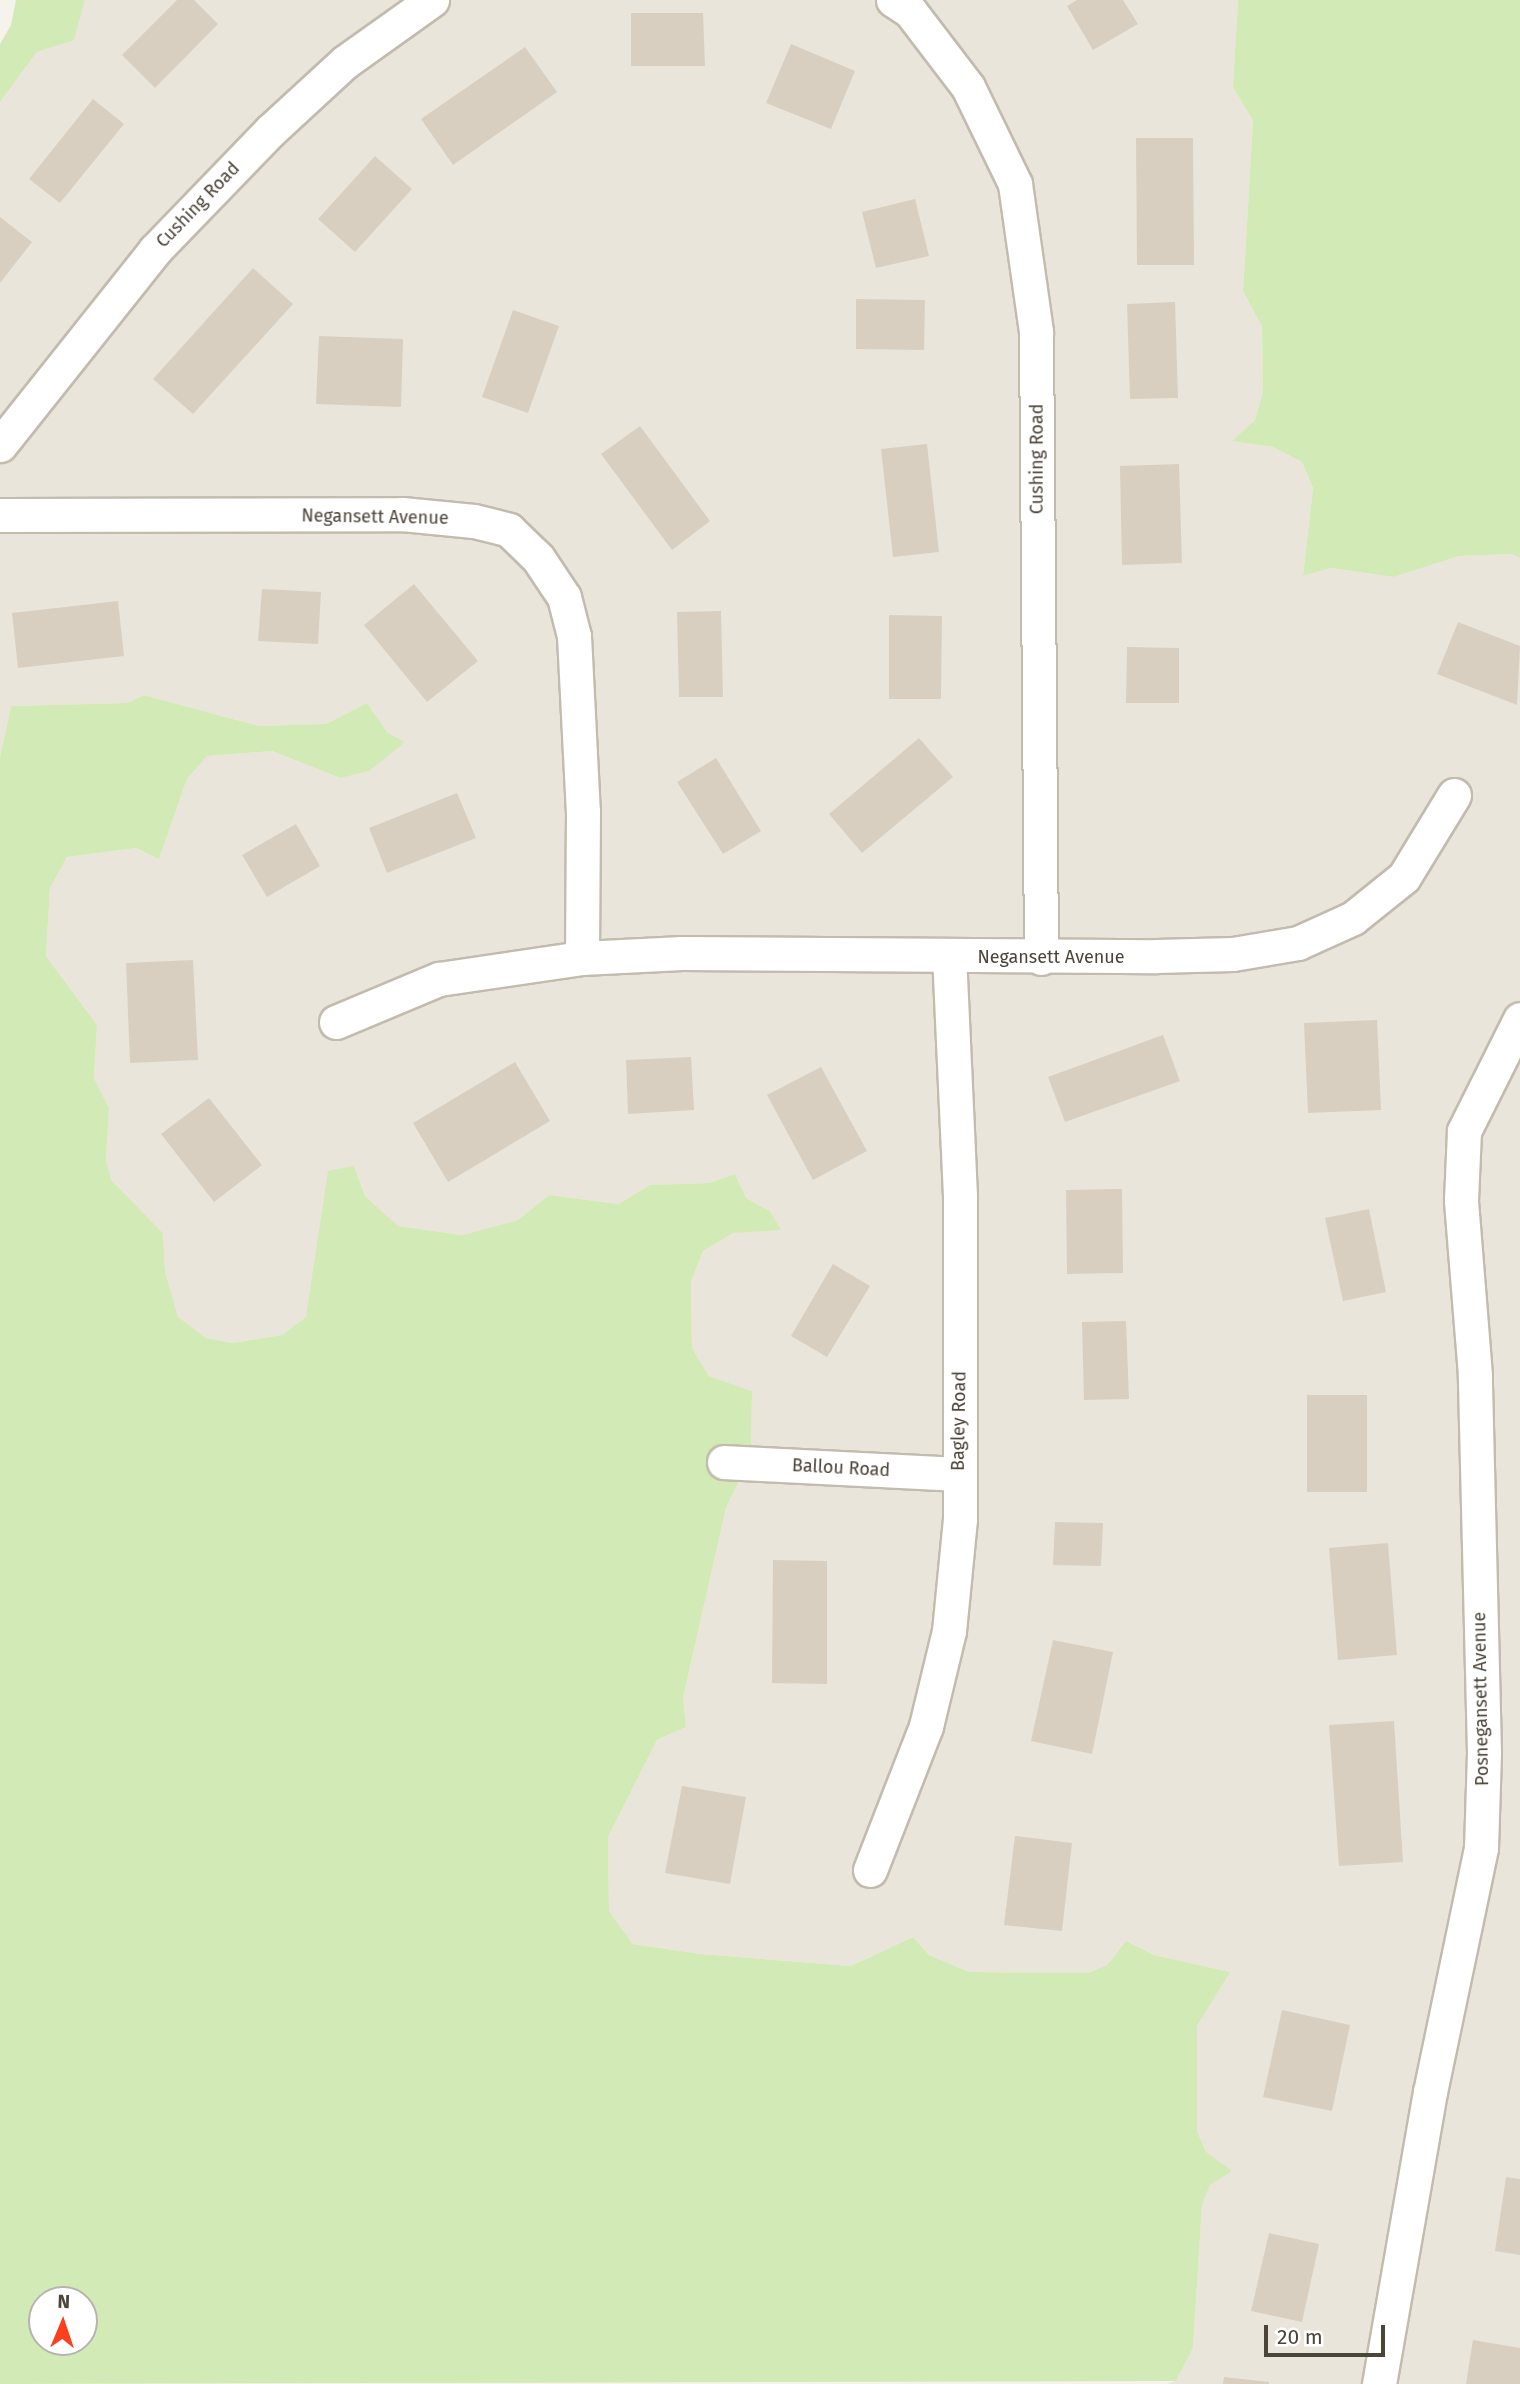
<!DOCTYPE html>
<html>
<head>
<meta charset="utf-8">
<style>
	body { margin:0 }
	#map { position:relative; width:1520px; height:2384px; overflow:hidden; background:#f6f3ec; font-family:"Fira Sans",sans-serif }
	div>[style] { position:absolute }
	.residential>* { inset:0; background:#eae5da }
	.green>* { inset:0; background:#d2eab5 }
	.building>* { inset:0; background:#d8cfc1 }
	.roads { filter:drop-shadow(2px 0 #c2bbae) drop-shadow(-2px 0 #c2bbae) drop-shadow(0 2px #c2bbae) drop-shadow(0 -2px #c2bbae) }
	.minor>* { height:33px; margin:-16.5px; padding:0 16.5px; transform-origin:16.5px; border-radius:16.5px; background:#fff }
	span { translate:-50% -50%; white-space:nowrap; text-align:center; line-height:1.15; -webkit-text-stroke:6px #fff; paint-order:stroke }
	.street-label { font-size:18px; color:#4b4439 }
	.north { position:absolute; left:28px; top:2286px; width:70px; height:70px; box-sizing:border-box; background:#fff; border:2px solid #b7b4b0; border-radius:50%; rotate:2deg; font-size:19px; font-weight:700; line-height:28px; text-align:center; color:#4b4439 }
	.north::after { content:''; display:block; margin:auto; width:24px; height:32px; background:#fc3f1d; clip-path:polygon(50% 0,100% 100%,50% 72%,0 100%) }
	.scale { position:absolute; left:1264px; top:2325px; width:121px; height:32px; box-sizing:border-box; border:4px solid #4b4439; border-top:0; padding-left:9px; font-size:21px; line-height:24px; white-space:nowrap; color:#4b4439; -webkit-text-stroke:5px #fff; paint-order:stroke }
</style>
</head>
<body>
<div id="map">
	<div class="residential">
		<div style="clip-path:polygon(85px 0,1238px 0,1233px 87px,1253px 121px,1243px 291px,1262px 327px,1263px 391px,1255px 420px,1233px 441px,1273px 447px,1302px 462px,1313px 488px,1303px 576px,1331px 568px,1394px 577px,1459px 556px,1512px 554px,1520px 558px,1520px 2384px,1167px 2384px,1176px 2381px,1193px 2348px,1202px 2205px,1210px 2185px,1206px 2152px,1197px 2131px,1197px 2026px,1229px 1972px,1154px 1955px,1126px 1941px,1107px 1965px,1088px 1973px,969px 1972px,929px 1955px,913px 1937px,851px 1966px,701px 1954px,633px 1944px,609px 1911px,608px 1837px,657px 1740px,686px 1727px,683px 1698px,726px 1508px,751px 1456px,752px 1391px,709px 1376px,692px 1348px,691px 1282px,703px 1251px,733px 1232px,780px 1230px,770px 1211px,746px 1198px,735px 1174px,709px 1183px,650px 1185px,618px 1204px,549px 1195px,518px 1220px,462px 1235px,398px 1226px,365px 1196px,354px 1166px,314px 1278px,306px 1317px,282px 1335px,233px 1343px,206px 1338px,178px 1318px,165px 1271px,163px 1233px,112px 1181px,106px 1160px,109px 1108px,94px 1080px,97px 1025px,46px 956px,50px 888px,67px 857px,136px 848px,159px 859px,187px 779px,207px 756px,272px 751px,340px 778px,388px 733px,367px 703px,326px 724px,259px 726px,144px 695px,127px 703px,11px 706px,0 757px,0 102px,37px 52px,74px 39px)"></div>
	</div>
	<div class="green">
		<div style="clip-path:polygon(16px 0,85px 0,74px 40px,37px 52px,0 102px,0 44px,11px 25px)"></div>
		<div style="clip-path:polygon(1238px 0,1520px 0,1520px 558px,1512px 554px,1459px 556px,1394px 577px,1331px 568px,1303px 576px,1313px 488px,1302px 462px,1273px 447px,1232px 441px,1255px 420px,1263px 391px,1262px 327px,1243px 291px,1253px 121px,1233px 87px)"></div>
		<div style="clip-path:polygon(evenodd,144px 695px,259px 726px,326px 724px,367px 703px,388px 733px,405px 742px,369px 771px,340px 778px,272px 751px,207px 756px,187px 779px,159px 859px,136px 848px,67px 857px,50px 888px,46px 956px,97px 1025px,94px 1079px,109px 1108px,106px 1160px,112px 1181px,163px 1233px,165px 1271px,178px 1317px,206px 1338px,233px 1343px,282px 1335px,306px 1317px,328px 1171px,354px 1166px,365px 1196px,398px 1226px,462px 1235px,518px 1220px,549px 1195px,618px 1204px,650px 1185px,709px 1183px,735px 1174px,746px 1198px,770px 1211px,781px 1230px,733px 1233px,703px 1251px,691px 1282px,692px 1348px,709px 1376px,752px 1391px,751px 1456px,726px 1508px,683px 1698px,686px 1727px,657px 1740px,608px 1837px,609px 1911px,633px 1944px,701px 1954px,851px 1966px,913px 1937px,929px 1955px,969px 1972px,1088px 1973px,1107px 1965px,1126px 1941px,1154px 1955px,1230px 1972px,1197px 2026px,1197px 2131px,1206px 2152px,1232px 2171px,1210px 2185px,1202px 2205px,1193px 2348px,1176px 2381px,0 2384px,0 757px,11px 706px,127px 703px,144px 695px,42px 2300px,84px 2300px,84px 2342px,42px 2342px,42px 2300px)"></div>
	</div>
	<div class="building">
		<div style="clip-path:polygon(177px 0,194px 0,218px 24px,155px 88px,122px 55px)"></div>
		<div style="clip-path:polygon(1077px 0,1123px 0,1138px 24px,1093px 50px,1067px 6px)"></div>
		<div style="clip-path:polygon(631px 13px,703px 13px,705px 66px,631px 66px)"></div>
		<div style="clip-path:polygon(791px 44px,855px 71px,831px 129px,766px 103px)"></div>
		<div style="clip-path:polygon(525px 47px,557px 92px,453px 165px,421px 119px)"></div>
		<div style="clip-path:polygon(93px 99px,124px 124px,60px 203px,29px 179px)"></div>
		<div style="clip-path:polygon(1136px 138px,1193px 138px,1194px 265px,1137px 265px)"></div>
		<div style="clip-path:polygon(375px 156px,412px 189px,355px 252px,318px 219px)"></div>
		<div style="clip-path:polygon(915px 199px,929px 256px,876px 268px,862px 212px)"></div>
		<div style="clip-path:polygon(0 217px,32px 242px,0 283px)"></div>
		<div style="clip-path:polygon(253px 268px,293px 304px,193px 414px,153px 379px)"></div>
		<div style="clip-path:polygon(856px 299px,925px 300px,924px 350px,856px 349px)"></div>
		<div style="clip-path:polygon(1175px 302px,1178px 398px,1130px 399px,1127px 304px)"></div>
		<div style="clip-path:polygon(513px 310px,559px 326px,528px 413px,482px 397px)"></div>
		<div style="clip-path:polygon(319px 336px,403px 339px,401px 407px,316px 404px)"></div>
		<div style="clip-path:polygon(640px 426px,710px 521px,672px 550px,601px 454px)"></div>
		<div style="clip-path:polygon(927px 444px,939px 552px,893px 557px,881px 449px)"></div>
		<div style="clip-path:polygon(1179px 464px,1182px 563px,1122px 565px,1120px 466px)"></div>
		<div style="clip-path:polygon(414px 584px,478px 661px,427px 702px,364px 625px)"></div>
		<div style="clip-path:polygon(262px 589px,321px 592px,318px 644px,258px 641px)"></div>
		<div style="clip-path:polygon(118px 601px,124px 656px,18px 668px,12px 613px)"></div>
		<div style="clip-path:polygon(721px 611px,723px 697px,679px 697px,677px 612px)"></div>
		<div style="clip-path:polygon(889px 615px,942px 616px,941px 699px,889px 699px)"></div>
		<div style="clip-path:polygon(1458px 622px,1520px 646px,1517px 705px,1437px 674px)"></div>
		<div style="clip-path:polygon(1127px 647px,1179px 648px,1179px 703px,1126px 703px)"></div>
		<div style="clip-path:polygon(919px 738px,953px 777px,862px 853px,829px 814px)"></div>
		<div style="clip-path:polygon(716px 758px,761px 831px,723px 854px,677px 782px)"></div>
		<div style="clip-path:polygon(457px 793px,476px 838px,387px 873px,369px 828px)"></div>
		<div style="clip-path:polygon(296px 824px,320px 866px,267px 897px,242px 855px)"></div>
		<div style="clip-path:polygon(193px 960px,198px 1060px,130px 1063px,126px 963px)"></div>
		<div style="clip-path:polygon(1377px 1020px,1381px 1110px,1308px 1113px,1304px 1023px)"></div>
		<div style="clip-path:polygon(1163px 1035px,1180px 1081px,1065px 1122px,1048px 1077px)"></div>
		<div style="clip-path:polygon(691px 1057px,694px 1110px,628px 1114px,626px 1060px)"></div>
		<div style="clip-path:polygon(515px 1062px,550px 1121px,448px 1182px,413px 1123px)"></div>
		<div style="clip-path:polygon(821px 1067px,867px 1151px,813px 1180px,767px 1095px)"></div>
		<div style="clip-path:polygon(209px 1098px,262px 1165px,214px 1202px,161px 1134px)"></div>
		<div style="clip-path:polygon(1122px 1189px,1123px 1273px,1067px 1274px,1066px 1190px)"></div>
		<div style="clip-path:polygon(1369px 1209px,1386px 1292px,1343px 1301px,1325px 1218px)"></div>
		<div style="clip-path:polygon(833px 1264px,870px 1286px,827px 1357px,791px 1336px)"></div>
		<div style="clip-path:polygon(1126px 1321px,1129px 1399px,1084px 1400px,1082px 1322px)"></div>
		<div style="clip-path:polygon(1307px 1395px,1367px 1395px,1367px 1492px,1307px 1492px)"></div>
		<div style="clip-path:polygon(1055px 1522px,1103px 1523px,1101px 1566px,1053px 1565px)"></div>
		<div style="clip-path:polygon(1388px 1543px,1397px 1655px,1338px 1660px,1329px 1548px)"></div>
		<div style="clip-path:polygon(773px 1560px,827px 1561px,827px 1684px,772px 1683px)"></div>
		<div style="clip-path:polygon(1053px 1640px,1113px 1652px,1092px 1754px,1031px 1741px)"></div>
		<div style="clip-path:polygon(1394px 1721px,1403px 1862px,1339px 1866px,1329px 1725px)"></div>
		<div style="clip-path:polygon(682px 1786px,746px 1797px,730px 1884px,665px 1873px)"></div>
		<div style="clip-path:polygon(1015px 1836px,1072px 1843px,1062px 1931px,1004px 1925px)"></div>
		<div style="clip-path:polygon(1282px 2010px,1350px 2025px,1332px 2111px,1263px 2097px)"></div>
		<div style="clip-path:polygon(1506px 2177px,1520px 2179px,1520px 2255px,1495px 2251px)"></div>
		<div style="clip-path:polygon(1269px 2233px,1319px 2244px,1302px 2322px,1251px 2311px)"></div>
		<div style="clip-path:polygon(1473px 2340px,1520px 2348px,1520px 2384px,1466px 2384px)"></div>
		<div style="clip-path:polygon(1224px 2377px,1269px 2382px,1269px 2384px,1223px 2384px)"></div>
	</div>
	<div class="roads">
		<div class="minor">
			<div style="left:893px;top:0;width:20px;rotate:33deg"></div>
			<div style="left:910px;top:11px;width:96px;rotate:52.7deg"></div>
			<div style="left:968px;top:87px;width:108px;rotate:64.1deg"></div>
			<div style="left:1015px;top:184px;width:149px;rotate:81.9deg"></div>
			<div style="left:1036px;top:332px;width:626px;rotate:89.54deg"></div>
			<div style="left:0;top:445px;width:249px;rotate:-51.5deg"></div>
			<div style="left:155px;top:250px;width:165px;rotate:-46deg"></div>
			<div style="left:270px;top:131px;width:102px;rotate:-42.6deg"></div>
			<div style="left:345px;top:62px;width:107px;rotate:-35.5deg"></div>
			<div style="left:0;top:515px;width:402px;rotate:-0.1deg"></div>
			<div style="left:402px;top:514px;width:72px;rotate:5.6deg"></div>
			<div style="left:474px;top:521px;width:36px;rotate:14deg"></div>
			<div style="left:509px;top:530px;width:40px;rotate:44deg"></div>
			<div style="left:538px;top:558px;width:47px;rotate:56.3deg"></div>
			<div style="left:564px;top:597px;width:40px;rotate:75.6deg"></div>
			<div style="left:574px;top:636px;width:175px;rotate:87.1deg"></div>
			<div style="left:583px;top:811px;width:147px;rotate:90.4deg"></div>
			<div style="left:336px;top:1022px;width:112px;rotate:-22.7deg"></div>
			<div style="left:439px;top:979px;width:145px;rotate:-8.4deg"></div>
			<div style="left:582px;top:958px;width:100px;rotate:-2.9deg"></div>
			<div style="left:682px;top:953px;width:474px;rotate:0.4deg"></div>
			<div style="left:1156px;top:956px;width:77px;rotate:-1.5deg"></div>
			<div style="left:1233px;top:954px;width:66px;rotate:-9.6deg"></div>
			<div style="left:1298px;top:943px;width:60px;rotate:-24.4deg"></div>
			<div style="left:1353px;top:918px;width:65px;rotate:-38.8deg"></div>
			<div style="left:1404px;top:877px;width:96px;rotate:-58.6deg"></div>
			<div style="left:724px;top:1462px;width:234px;rotate:2.9deg"></div>
			<div style="left:870px;top:1870px;width:155px;rotate:-68.7deg"></div>
			<div style="left:926px;top:1726px;width:98px;rotate:-76.4deg"></div>
			<div style="left:949px;top:1631px;width:113px;rotate:-84.4deg"></div>
			<div style="left:960px;top:1519px;width:323px;rotate:-90deg"></div>
			<div style="left:960px;top:1196px;width:238px;rotate:-92.6deg"></div>
			<div style="left:1379px;top:2384px;width:296px;rotate:-80.1deg"></div>
			<div style="left:1430px;top:2092px;width:249px;rotate:-78.2deg"></div>
			<div style="left:1481px;top:1848px;width:96px;rotate:-88.2deg"></div>
			<div style="left:1484px;top:1752px;width:377px;rotate:-91.4deg"></div>
			<div style="left:1475px;top:1375px;width:176px;rotate:-94.6deg"></div>
			<div style="left:1461px;top:1200px;width:69px;rotate:-87.5deg"></div>
			<div style="left:1464px;top:1131px;width:125px;rotate:-63.4deg"></div>
		</div>
	</div>
	<div class="street-label">
		<span style="left:198px;top:205px;rotate:-46deg">Cushing Road</span>
		<span style="left:1037px;top:459px;rotate:-90deg">Cushing Road</span>
		<span style="left:375px;top:517px;rotate:1deg">Negansett Avenue</span>
		<span style="left:1051px;top:957px">Negansett Avenue</span>
		<span style="left:959px;top:1421px;rotate:-89deg">Bagley Road</span>
		<span style="left:841px;top:1468px;rotate:3deg">Ballou Road</span>
		<span style="left:1481px;top:1699px;rotate:-91deg">Posnegansett Avenue</span>
	</div>
	<div class="north">N</div>
	<div class="scale">20 m</div>
</div>
</body>
</html>
